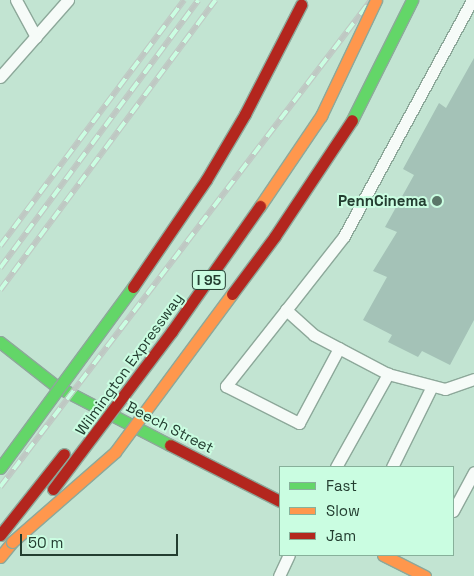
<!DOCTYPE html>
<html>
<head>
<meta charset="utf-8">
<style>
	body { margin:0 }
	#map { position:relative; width:474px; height:576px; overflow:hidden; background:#c2e4d2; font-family:"Space Grotesk",sans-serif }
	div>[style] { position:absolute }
	.building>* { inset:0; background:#a4c2b7 }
	.roads { filter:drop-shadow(1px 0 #8da89a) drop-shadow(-1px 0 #8da89a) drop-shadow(0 1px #8da89a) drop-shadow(0 -1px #8da89a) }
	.lane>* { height:11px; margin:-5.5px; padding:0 5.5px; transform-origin:5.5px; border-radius:5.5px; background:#f6fbf8 }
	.fast>* { height:11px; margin:-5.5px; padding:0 5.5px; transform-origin:5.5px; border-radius:5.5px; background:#63d668 }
	.slow>* { height:11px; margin:-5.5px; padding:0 5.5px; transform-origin:5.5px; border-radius:5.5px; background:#ff974d }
	.jam>* { height:11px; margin:-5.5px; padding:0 5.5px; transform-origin:5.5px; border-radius:5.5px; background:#b3261e }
	.rail>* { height:5.5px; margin-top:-2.75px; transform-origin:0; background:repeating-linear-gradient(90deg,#cafde1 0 11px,#bfc8c3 0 22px); box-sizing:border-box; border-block:1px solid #bfc8c3 }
	.bridges { filter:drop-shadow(1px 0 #8da89a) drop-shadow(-1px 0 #8da89a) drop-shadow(0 1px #8da89a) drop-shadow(0 -1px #8da89a) }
	.fast-bridge>* { height:11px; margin:-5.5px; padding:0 5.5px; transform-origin:5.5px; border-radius:5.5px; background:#63d668 }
	.slow-bridge>* { height:11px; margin:-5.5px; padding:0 5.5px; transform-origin:5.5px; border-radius:5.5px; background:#ff974d }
	.jam-bridge>* { height:11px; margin:-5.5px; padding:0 5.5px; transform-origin:5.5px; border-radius:5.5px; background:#b3261e }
	.dots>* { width:14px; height:14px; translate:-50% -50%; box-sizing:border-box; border:2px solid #cafde1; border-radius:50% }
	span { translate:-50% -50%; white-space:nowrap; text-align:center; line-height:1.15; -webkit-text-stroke:4px #cafde1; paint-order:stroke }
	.shield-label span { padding:1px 4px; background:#cafde1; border:1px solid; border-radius:4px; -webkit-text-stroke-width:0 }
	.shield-label { font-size:14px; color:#233d30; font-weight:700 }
	.poi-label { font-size:15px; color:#233d30; font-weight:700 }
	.right { translate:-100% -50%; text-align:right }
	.street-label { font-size:15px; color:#233d30 }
	.legend { position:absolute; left:279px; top:466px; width:175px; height:90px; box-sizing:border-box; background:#cafde1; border:1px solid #87b09a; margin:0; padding:6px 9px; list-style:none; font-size:15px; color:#233d30 }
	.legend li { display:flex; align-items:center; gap:10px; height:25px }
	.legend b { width:25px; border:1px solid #87b09a }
	.scale { position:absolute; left:20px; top:534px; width:158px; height:22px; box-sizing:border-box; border:2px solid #233d30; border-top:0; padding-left:6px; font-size:15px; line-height:18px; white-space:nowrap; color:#233d30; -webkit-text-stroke:4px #cafde1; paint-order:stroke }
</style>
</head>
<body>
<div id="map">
	<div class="building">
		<div style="clip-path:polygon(474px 58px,474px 320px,450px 365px,422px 351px,418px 357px,388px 342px,392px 335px,363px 320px,387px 277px,373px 271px,397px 232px,385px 227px,414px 175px,403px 169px,439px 103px,446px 108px)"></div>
	</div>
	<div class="roads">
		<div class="lane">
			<div style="left:16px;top:0;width:42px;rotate:61.6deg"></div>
			<div style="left:0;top:77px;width:103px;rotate:-48.6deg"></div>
			<div style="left:286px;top:310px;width:97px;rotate:128.3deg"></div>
			<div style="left:226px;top:386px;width:82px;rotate:26.9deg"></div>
			<div style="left:299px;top:423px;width:85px;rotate:-61.9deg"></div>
			<div style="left:388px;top:374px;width:59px;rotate:14.7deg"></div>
			<div style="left:445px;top:389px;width:31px;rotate:-19deg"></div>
			<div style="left:336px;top:467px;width:107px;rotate:-60.8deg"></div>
			<div style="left:388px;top:374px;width:84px;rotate:-152.2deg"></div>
			<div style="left:314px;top:335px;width:38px;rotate:-138deg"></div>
			<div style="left:286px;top:310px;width:94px;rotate:-51.9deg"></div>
			<div style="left:344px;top:236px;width:268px;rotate:-61.5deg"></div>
			<div style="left:392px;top:467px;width:90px;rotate:-63.7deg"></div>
			<div style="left:453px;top:511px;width:44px;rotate:-61.7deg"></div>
			<div style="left:279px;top:576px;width:23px;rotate:-65deg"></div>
		</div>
		<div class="fast">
			<div style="left:0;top:342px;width:71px;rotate:38.2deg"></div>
			<div style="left:56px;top:386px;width:128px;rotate:27.4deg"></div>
		</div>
		<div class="slow">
			<div style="left:383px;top:555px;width:47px;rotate:26.6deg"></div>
			<div style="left:0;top:557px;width:19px;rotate:-51deg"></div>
		</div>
		<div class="jam">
			<div style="left:170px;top:445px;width:123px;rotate:27deg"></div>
			<div style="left:0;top:535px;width:103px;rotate:-51.7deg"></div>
		</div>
	</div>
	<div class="rail">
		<div style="left:0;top:246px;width:307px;rotate:-53.2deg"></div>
		<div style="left:0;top:268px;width:333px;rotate:-53.5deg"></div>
		<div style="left:0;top:290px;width:361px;rotate:-53.4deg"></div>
		<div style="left:0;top:487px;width:612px;rotate:-52.7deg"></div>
	</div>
	<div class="bridges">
		<div class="fast-bridge">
			<div style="left:352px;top:120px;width:134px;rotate:-63.4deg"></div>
			<div style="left:0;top:468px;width:225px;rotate:-53.7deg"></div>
		</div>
		<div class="slow-bridge">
			<div style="left:260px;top:206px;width:109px;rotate:-55.9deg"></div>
			<div style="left:321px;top:116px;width:128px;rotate:-64.6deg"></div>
			<div style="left:12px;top:542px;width:137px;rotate:-41.1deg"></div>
			<div style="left:115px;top:452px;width:197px;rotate:-53.5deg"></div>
		</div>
		<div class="jam-bridge">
			<div style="left:133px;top:287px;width:130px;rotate:-55.7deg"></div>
			<div style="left:206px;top:180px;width:77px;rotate:-59.4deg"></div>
			<div style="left:245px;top:114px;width:123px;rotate:-62.8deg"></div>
			<div style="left:232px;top:294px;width:72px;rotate:-53.4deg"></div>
			<div style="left:275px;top:236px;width:139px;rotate:-56.4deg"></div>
			<div style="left:53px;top:489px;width:198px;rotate:-53deg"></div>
			<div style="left:172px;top:331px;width:153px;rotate:-54.9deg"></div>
		</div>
	</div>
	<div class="dots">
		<div style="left:437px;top:201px;background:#5b7769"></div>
	</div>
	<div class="shield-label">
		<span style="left:209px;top:280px">I 95</span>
	</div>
	<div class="poi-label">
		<span class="right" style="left:427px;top:201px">PennCinema</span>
	</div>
	<div class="street-label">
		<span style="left:129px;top:364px;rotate:-54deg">Wilmington Expressway</span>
		<span style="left:170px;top:427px;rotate:27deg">Beech Street</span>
	</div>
	<ul class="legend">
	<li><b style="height:6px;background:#63d668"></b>Fast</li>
	<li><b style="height:6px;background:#ff974d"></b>Slow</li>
	<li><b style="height:6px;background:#b3261e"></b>Jam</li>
	</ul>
	<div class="scale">50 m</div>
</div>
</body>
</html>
